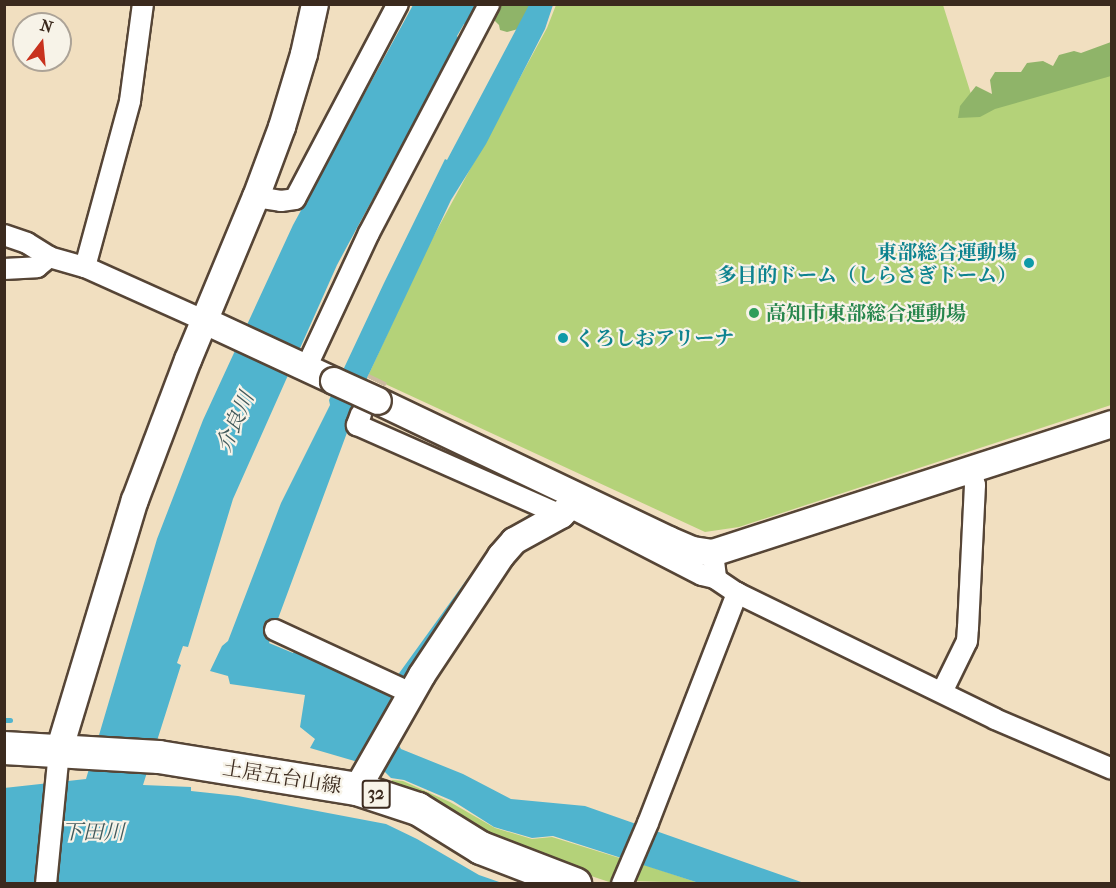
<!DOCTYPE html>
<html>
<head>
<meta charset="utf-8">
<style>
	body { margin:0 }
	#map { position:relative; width:1116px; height:888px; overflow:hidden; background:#f1dfc0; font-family:"IM FELL French Canon","Noto Serif JP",serif }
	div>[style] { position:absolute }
	.green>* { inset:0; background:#b4d279 }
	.forest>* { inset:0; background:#8fb469 }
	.water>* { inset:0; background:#50b4ce }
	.stream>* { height:5px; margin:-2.5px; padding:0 2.5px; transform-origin:2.5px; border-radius:2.5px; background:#50b4ce }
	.minor-tunnel>* { height:20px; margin-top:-10px; transform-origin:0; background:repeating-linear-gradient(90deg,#cdbba0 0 20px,transparent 0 30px) }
	.roads { filter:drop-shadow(2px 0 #564536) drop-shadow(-2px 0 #564536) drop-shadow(0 2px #564536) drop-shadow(0 -2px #564536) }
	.minor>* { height:20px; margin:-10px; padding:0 10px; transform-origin:10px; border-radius:10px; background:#fff }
	.tertiary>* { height:26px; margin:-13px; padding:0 13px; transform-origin:13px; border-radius:13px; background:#fff }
	.primary>* { height:32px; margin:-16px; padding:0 16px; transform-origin:16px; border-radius:16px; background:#fff }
	.bridges { filter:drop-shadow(2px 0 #564536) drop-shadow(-2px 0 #564536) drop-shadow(0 2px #564536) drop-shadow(0 -2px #564536) }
	.tertiary-bridge>* { height:26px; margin:-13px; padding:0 13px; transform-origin:13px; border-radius:13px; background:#fff }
	.dots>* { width:16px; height:16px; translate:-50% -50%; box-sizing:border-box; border:3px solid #f7f3e8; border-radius:50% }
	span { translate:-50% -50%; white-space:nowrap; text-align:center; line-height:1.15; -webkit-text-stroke:4.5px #f7f3e8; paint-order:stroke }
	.shield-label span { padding:2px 4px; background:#f7f3e8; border:2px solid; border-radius:4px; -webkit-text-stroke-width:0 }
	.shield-label { font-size:18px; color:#3b2a1e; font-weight:700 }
	.culture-label { font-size:20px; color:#0d838f; font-weight:700 }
	.right { translate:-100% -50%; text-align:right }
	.left { translate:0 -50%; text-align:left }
	.leisure-label { font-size:20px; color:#27864d; font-weight:700 }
	.street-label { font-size:20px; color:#3b2a1e }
	.water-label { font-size:21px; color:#425a5c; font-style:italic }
	.frame { position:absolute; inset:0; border:6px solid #3b2a1e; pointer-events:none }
	.north { position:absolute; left:12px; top:12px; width:60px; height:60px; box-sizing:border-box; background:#f7f3e8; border:2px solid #aca397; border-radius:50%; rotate:16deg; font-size:16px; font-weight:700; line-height:24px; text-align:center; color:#3b2a1e }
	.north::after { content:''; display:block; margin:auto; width:21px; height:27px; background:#c8321e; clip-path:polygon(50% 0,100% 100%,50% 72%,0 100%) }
</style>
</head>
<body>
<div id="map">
	<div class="green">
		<div style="clip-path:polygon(556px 5px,943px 5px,976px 110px,1111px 72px,1111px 405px,739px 527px,705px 532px,368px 376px,426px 250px,547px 28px)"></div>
		<div style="clip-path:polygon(392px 780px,403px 781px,450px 802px,495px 828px,532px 839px,552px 837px,626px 860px,612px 883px,529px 855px,391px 786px)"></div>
		<div style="clip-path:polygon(636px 862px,699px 883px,631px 881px)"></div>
	</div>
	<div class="forest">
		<div style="clip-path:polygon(494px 5px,534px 5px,522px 28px,507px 32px,500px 30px,499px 25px,494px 20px,396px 199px,391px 216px,384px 216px)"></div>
		<div style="clip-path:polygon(1111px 42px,1111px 76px,995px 109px,980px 117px,958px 118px,960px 106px,976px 86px,992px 94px,990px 80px,995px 72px,1021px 72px,1027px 63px,1043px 61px,1053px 66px,1059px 55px,1074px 51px,1081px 53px)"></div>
	</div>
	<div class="water">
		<div style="clip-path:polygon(413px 5px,479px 5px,468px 25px,464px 24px,457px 36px,459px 39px,337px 265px,233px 499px,188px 647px,183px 646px,177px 663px,181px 665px,143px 785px,191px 787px,191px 791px,238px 796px,386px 824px,417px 839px,479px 875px,502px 883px,5px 883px,4px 788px,86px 779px,157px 539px,203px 420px,293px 225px)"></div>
		<div style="clip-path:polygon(529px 5px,553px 5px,545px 29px,486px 144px,451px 200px,368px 376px,269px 643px,293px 653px,296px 648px,387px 690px,493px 543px,501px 533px,533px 512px,541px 517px,510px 534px,396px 740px,401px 749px,463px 774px,511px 799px,585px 806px,804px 883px,699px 883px,553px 836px,532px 838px,494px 827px,453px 801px,404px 780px,391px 778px,382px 769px,310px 748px,315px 739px,300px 727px,305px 695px,230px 684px,228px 676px,210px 671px,222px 646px,228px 641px,281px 503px,330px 405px,329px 400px,384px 283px,445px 159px,447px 160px)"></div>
	</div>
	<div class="stream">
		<div style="left:4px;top:720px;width:6px"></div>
	</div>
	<div class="minor-tunnel">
		<div style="left:363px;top:409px;width:34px;rotate:-64deg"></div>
	</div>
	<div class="roads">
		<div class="minor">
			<div style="left:256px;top:197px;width:25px;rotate:9deg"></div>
			<div style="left:281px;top:201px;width:14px;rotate:-8deg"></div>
			<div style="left:295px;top:199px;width:221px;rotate:-62.2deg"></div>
			<div style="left:4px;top:235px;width:24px;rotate:19deg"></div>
			<div style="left:27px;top:243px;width:26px;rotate:32deg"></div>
			<div style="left:85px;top:267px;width:172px;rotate:-74.8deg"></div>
			<div style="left:130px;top:101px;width:98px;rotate:-82.4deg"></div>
			<div style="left:4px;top:269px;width:33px;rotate:-3deg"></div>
			<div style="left:37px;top:267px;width:16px;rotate:-40deg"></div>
			<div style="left:49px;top:257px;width:37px;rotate:16deg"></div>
			<div style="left:85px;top:267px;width:132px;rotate:24.2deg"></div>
			<div style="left:306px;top:368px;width:149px;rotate:-65deg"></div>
			<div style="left:369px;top:233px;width:259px;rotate:-62.3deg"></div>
			<div style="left:361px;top:414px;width:12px;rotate:110deg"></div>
			<div style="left:357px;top:425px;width:223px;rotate:23.8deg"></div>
			<div style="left:570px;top:507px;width:148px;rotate:27.3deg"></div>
			<div style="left:702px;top:575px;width:13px;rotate:13deg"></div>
			<div style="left:713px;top:553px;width:26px;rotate:83deg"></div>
			<div style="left:716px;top:579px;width:25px;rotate:34deg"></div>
			<div style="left:737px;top:593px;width:287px;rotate:26deg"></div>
			<div style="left:995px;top:719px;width:127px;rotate:23.1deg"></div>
			<div style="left:275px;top:630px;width:150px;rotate:24.9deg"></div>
			<div style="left:942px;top:692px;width:57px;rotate:-63.9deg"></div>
			<div style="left:967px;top:641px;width:13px;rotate:-86deg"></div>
			<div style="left:968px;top:628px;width:143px;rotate:-87.2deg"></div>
			<div style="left:975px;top:485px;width:16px;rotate:-105deg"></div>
			<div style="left:46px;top:884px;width:134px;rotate:-84.4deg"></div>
			<div style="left:622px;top:884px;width:66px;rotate:-66.9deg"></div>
			<div style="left:648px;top:823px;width:247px;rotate:-68.8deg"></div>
		</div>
		<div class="tertiary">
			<div style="left:205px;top:321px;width:142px;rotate:24.9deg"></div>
			<div style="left:378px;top:401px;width:322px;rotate:25.5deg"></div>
			<div style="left:669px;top:540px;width:26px;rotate:23deg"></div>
			<div style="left:693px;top:550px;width:20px;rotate:9deg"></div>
			<div style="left:713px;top:553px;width:419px;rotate:-17.9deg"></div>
			<div style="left:59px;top:751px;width:262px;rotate:-73.2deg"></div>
			<div style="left:135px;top:500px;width:150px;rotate:-69.3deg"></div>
			<div style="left:188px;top:360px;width:177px;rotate:-67.4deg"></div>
			<div style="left:256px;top:197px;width:75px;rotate:-69.6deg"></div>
			<div style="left:282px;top:127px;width:76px;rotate:-73.2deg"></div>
			<div style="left:304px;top:54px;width:51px;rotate:-77.6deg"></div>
			<div style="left:357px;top:789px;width:131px;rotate:-60.3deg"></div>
			<div style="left:422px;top:675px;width:143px;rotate:-56.4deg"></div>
			<div style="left:501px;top:556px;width:20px;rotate:-49deg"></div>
			<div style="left:514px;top:541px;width:54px;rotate:-29deg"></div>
			<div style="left:561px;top:515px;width:24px;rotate:-45deg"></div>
		</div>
		<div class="primary">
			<div style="left:4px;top:748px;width:155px;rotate:3.3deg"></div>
			<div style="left:159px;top:757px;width:201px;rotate:9.2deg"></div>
			<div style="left:357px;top:789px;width:64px;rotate:18.2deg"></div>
			<div style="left:418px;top:809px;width:74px;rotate:31.8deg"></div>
			<div style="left:481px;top:848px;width:101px;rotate:21deg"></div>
		</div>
	</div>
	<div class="bridges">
		<div class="tertiary-bridge">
			<div style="left:334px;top:381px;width:48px;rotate:24.4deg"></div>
		</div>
	</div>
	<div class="dots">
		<div style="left:1029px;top:263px;background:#0f9aa8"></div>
		<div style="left:754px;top:313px;background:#2e9e5b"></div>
		<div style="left:563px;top:338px;background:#0f9aa8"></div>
	</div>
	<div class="shield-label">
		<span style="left:376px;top:794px">32</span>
	</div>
	<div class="culture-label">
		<span class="right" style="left:1017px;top:264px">東部総合運動場<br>多目的ドーム（しらさぎドーム）</span>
		<span class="left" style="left:575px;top:338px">くろしおアリーナ</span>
	</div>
	<div class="leisure-label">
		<span class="left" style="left:766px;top:313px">高知市東部総合運動場</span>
	</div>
	<div class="street-label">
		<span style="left:282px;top:777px;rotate:9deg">土居五台山線</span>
	</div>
	<div class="water-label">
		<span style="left:235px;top:422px;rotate:-66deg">介良川</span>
		<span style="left:93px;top:832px">下田川</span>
	</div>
	<div class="frame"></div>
	<div class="north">N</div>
</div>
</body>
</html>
